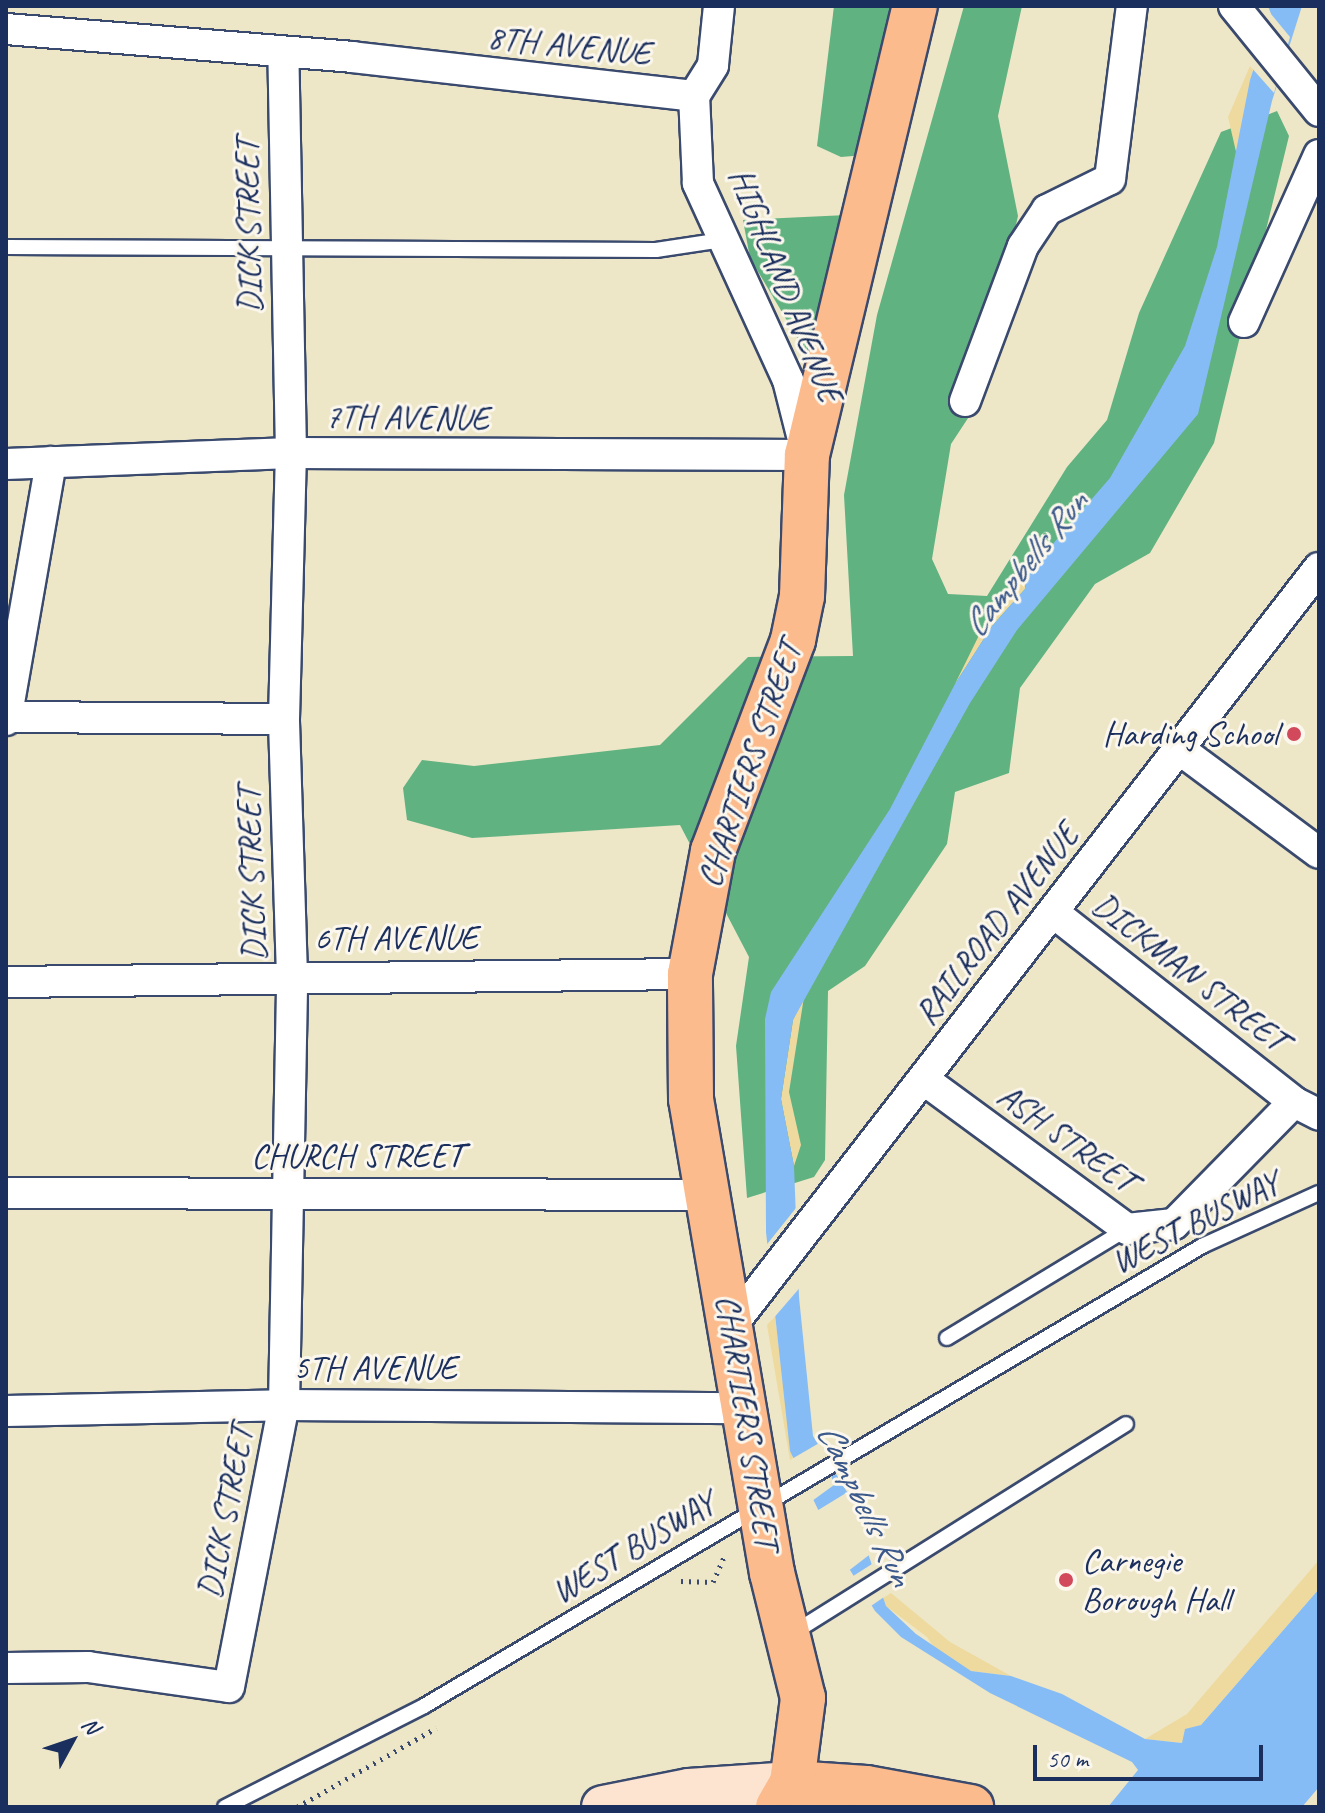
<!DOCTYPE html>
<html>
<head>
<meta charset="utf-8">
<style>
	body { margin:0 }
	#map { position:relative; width:1325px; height:1813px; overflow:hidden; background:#ede6c7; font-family:Caveat,sans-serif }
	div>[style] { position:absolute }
	.forest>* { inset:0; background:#60b280 }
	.sand>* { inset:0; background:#eeda9e }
	.water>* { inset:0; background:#86bcf5 }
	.pier>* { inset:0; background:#ede6c7 }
	.path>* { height:5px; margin-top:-2.5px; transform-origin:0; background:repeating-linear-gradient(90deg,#3a4a6e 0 2px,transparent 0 8px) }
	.roads { filter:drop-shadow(2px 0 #3a4a6e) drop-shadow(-2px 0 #3a4a6e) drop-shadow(0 2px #3a4a6e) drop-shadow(0 -2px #3a4a6e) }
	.service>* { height:14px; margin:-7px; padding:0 7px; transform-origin:7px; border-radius:7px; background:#fff }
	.minor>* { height:30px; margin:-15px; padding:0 15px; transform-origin:15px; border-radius:15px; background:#fff }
	.secondary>* { height:42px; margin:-21px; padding:0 21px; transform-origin:21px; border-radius:21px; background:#fde4d1 }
	.primary>* { height:44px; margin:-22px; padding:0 22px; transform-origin:22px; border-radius:22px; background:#fbbb8d }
	.dots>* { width:22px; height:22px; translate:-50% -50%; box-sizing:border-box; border:4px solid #fbf7ec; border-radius:50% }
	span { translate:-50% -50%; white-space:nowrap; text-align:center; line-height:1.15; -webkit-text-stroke:6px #fbf7ec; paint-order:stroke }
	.street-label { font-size:34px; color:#1b2f5e }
	.poi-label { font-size:34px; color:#1b2f5e }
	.right { translate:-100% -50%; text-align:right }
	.left { translate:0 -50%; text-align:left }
	.water-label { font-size:36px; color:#3b598b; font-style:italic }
	.frame { position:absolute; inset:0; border:8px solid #1b2f5e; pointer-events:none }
	.north { position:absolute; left:32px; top:1701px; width:80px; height:80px; -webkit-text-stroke:6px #fbf7ec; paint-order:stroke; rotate:50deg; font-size:22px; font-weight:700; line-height:32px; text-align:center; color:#1b2f5e }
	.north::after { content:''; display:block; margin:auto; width:28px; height:36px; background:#1b2f5e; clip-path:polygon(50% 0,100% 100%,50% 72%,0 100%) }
	.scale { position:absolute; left:1033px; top:1745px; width:230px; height:36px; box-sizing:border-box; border:4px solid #1b2f5e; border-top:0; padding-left:10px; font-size:24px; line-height:28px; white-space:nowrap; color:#1b2f5e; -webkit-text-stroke:6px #fbf7ec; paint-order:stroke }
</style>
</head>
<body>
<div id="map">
	<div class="forest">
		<div style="clip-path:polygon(834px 6px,892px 6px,865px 155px,841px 157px,817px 146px)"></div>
		<div style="clip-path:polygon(964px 6px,1022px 6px,998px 116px,1018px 216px,974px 409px,951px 444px,932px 559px,948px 594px,987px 596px,1067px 467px,1107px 420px,1139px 313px,1221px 132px,1277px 111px,1289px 136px,1214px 443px,1150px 553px,1095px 584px,1020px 688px,1009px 773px,955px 792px,947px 844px,865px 966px,828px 991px,825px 1160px,814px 1177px,747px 1198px,736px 1046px,749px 957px,680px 825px,472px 838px,407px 820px,403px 788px,422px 760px,474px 766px,660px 745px,748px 657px,853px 656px,844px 495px,877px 315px)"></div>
		<div style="clip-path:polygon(847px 215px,812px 363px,750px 258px,743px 220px)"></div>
	</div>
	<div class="sand">
		<div style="clip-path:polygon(1250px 66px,1253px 69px,1237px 156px,1228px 117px)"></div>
		<div style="clip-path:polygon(1026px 575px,1025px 589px,992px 626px,955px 684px,988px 617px)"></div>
		<div style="clip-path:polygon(804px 997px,789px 1092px,801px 1145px,794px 1166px,781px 1099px,793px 1020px)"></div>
		<div style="clip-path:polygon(775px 1316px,793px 1460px,790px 1460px,767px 1325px)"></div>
		<div style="clip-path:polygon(1319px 1560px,1319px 1589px,1201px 1725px,1183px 1743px,1145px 1739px,1187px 1714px)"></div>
		<div style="clip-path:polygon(891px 1593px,950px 1642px,1011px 1676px,971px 1671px,936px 1651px,927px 1637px,886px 1606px,883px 1598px)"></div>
	</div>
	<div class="water">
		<div style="clip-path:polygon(1268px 6px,1302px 6px,1272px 101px,1198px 414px,1017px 630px,970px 703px,793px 1020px,781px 1099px,794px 1166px,799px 1297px,813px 1436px,847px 1492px,886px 1606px,916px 1634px,971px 1671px,1011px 1676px,1062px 1694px,1145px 1739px,1182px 1743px,1185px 1729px,1201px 1725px,1319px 1589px,1319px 1787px,1302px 1807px,1108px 1807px,1138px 1770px,1132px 1762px,990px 1693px,901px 1637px,875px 1611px,836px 1547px,790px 1451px,766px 1232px,765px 1019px,771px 992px,890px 809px,955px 684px,992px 626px,1025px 589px,1026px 575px,1110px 478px,1185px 346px,1217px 247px,1250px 80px,1271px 14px)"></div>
	</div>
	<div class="pier">
		<div style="clip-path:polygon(1267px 9px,1290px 37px,1274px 93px,1250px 66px)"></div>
		<div style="clip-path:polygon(800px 1203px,803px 1284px,772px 1320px,764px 1248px)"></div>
		<div style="clip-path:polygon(821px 1442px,834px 1485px,812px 1501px,790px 1460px)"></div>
		<div style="clip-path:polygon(851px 1490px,873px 1552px,847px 1572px,815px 1512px)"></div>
		<div style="clip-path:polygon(872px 1564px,887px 1595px,868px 1608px,850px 1578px)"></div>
	</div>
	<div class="path">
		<div style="left:681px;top:1581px;width:32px;rotate:2deg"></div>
		<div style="left:713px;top:1582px;width:30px;rotate:-66deg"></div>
		<div style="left:297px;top:1807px;width:160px;rotate:-29.6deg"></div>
	</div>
	<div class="roads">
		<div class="service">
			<div style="left:6px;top:247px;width:650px;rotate:0.26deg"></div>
			<div style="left:656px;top:250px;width:67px;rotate:-8.6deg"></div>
			<div style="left:947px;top:1338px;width:210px;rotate:-31.2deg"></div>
			<div style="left:793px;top:1633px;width:393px;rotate:-32.1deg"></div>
			<div style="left:225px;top:1807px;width:223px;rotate:-26.9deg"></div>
			<div style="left:424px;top:1706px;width:904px;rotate:-30.59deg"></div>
			<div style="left:1202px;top:1246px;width:128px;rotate:-24.4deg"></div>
		</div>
		<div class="minor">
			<div style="left:1234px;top:6px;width:135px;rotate:51deg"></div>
			<div style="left:6px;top:29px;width:347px;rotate:4.6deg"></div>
			<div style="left:352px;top:57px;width:344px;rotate:6.5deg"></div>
			<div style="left:1244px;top:322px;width:183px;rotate:-65.8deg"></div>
			<div style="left:965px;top:401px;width:165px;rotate:-69.5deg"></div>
			<div style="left:1023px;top:246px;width:43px;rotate:-56.3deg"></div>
			<div style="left:1047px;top:210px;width:70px;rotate:-26.2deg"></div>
			<div style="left:1110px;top:179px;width:174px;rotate:-82.8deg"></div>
			<div style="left:6px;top:464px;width:285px;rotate:-2.2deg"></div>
			<div style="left:291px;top:453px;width:516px;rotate:0.22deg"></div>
			<div style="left:807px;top:455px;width:77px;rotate:-104.2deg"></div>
			<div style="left:788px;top:380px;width:217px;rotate:-114.6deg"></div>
			<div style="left:698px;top:183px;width:87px;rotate:-92.6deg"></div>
			<div style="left:694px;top:96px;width:36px;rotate:-58deg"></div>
			<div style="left:713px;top:65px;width:59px;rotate:-84.2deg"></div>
			<div style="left:6px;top:717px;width:278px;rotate:0.4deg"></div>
			<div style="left:6px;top:720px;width:262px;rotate:-80.1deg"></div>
			<div style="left:1179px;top:749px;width:174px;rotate:36.6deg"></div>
			<div style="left:1054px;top:913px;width:305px;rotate:38.2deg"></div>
			<div style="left:1294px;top:1102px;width:28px;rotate:27deg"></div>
			<div style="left:6px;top:982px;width:684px;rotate:-0.67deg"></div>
			<div style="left:923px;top:1079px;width:253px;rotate:36.3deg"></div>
			<div style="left:1127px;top:1229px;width:47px;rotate:-6.1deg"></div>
			<div style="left:1174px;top:1224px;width:171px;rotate:-45.5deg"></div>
			<div style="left:6px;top:1193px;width:703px;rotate:0.16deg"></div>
			<div style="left:732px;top:1325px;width:958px;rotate:-52.21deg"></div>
			<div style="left:6px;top:1411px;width:278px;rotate:-1.2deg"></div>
			<div style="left:284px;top:1405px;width:460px;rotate:0.4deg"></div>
			<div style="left:6px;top:1668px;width:82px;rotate:-0.7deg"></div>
			<div style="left:88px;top:1667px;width:142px;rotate:8.1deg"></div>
			<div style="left:229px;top:1687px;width:287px;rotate:-79deg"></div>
			<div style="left:284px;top:1405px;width:429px;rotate:-88.9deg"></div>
			<div style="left:292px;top:976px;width:257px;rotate:-91.8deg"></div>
			<div style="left:284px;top:719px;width:266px;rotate:-88.5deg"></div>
			<div style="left:291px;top:453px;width:399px;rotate:-91.1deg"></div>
		</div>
		<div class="secondary">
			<div style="left:603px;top:1807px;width:88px;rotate:-11.2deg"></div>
			<div style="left:689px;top:1790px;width:103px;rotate:-3.9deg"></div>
		</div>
		<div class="primary">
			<div style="left:792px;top:1783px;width:74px;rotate:3.9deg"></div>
			<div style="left:866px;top:1788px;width:107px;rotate:10.3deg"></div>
			<div style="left:778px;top:1807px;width:28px;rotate:-60deg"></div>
			<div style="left:792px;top:1783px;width:86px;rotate:-82.6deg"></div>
			<div style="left:803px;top:1698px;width:129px;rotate:-103.9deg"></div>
			<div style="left:772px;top:1573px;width:481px;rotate:-99.7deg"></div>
			<div style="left:691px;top:1099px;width:125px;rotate:-90.5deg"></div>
			<div style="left:690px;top:974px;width:125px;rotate:-79.4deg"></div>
			<div style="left:713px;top:851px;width:226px;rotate:-69.2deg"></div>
			<div style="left:793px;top:640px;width:45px;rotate:-78.4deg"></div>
			<div style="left:802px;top:596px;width:141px;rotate:-88deg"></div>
			<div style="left:807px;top:455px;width:462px;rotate:-76.5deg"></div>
		</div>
	</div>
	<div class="dots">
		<div style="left:1294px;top:734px;background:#d1495b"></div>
		<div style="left:1066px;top:1580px;background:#d1495b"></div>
	</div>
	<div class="street-label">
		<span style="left:569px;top:45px;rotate:6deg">8TH AVENUE</span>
		<span style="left:248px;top:226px;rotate:-91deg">DICK STREET</span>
		<span style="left:786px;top:285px;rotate:68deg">HIGHLAND AVENUE</span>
		<span style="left:407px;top:417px;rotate:1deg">7TH AVENUE</span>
		<span style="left:749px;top:764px;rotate:-71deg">CHARTIERS STREET</span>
		<span style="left:251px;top:874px;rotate:-92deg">DICK STREET</span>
		<span style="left:996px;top:924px;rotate:-52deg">RAILROAD AVENUE</span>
		<span style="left:396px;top:938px">6TH AVENUE</span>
		<span style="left:1190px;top:972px;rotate:38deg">DICKMAN STREET</span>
		<span style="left:1067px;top:1138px;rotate:36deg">ASH STREET</span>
		<span style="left:357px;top:1156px">CHURCH STREET</span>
		<span style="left:1195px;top:1222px;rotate:-27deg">WEST BUSWAY</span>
		<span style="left:375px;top:1368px">5TH AVENUE</span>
		<span style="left:748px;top:1422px;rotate:81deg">CHARTIERS STREET</span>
		<span style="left:225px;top:1512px;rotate:-79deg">DICK STREET</span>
		<span style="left:633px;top:1547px;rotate:-31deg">WEST BUSWAY</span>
	</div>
	<div class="poi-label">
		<span class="right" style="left:1278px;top:734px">Harding School</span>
		<span class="left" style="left:1082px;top:1580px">Carnegie<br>Borough Hall</span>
	</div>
	<div class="water-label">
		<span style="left:1025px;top:564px;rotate:-51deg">Campbells Run</span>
		<span style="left:865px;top:1504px;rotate:64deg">Campbells Run</span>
	</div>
	<div class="frame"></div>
	<div class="north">N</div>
	<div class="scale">50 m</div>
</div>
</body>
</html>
